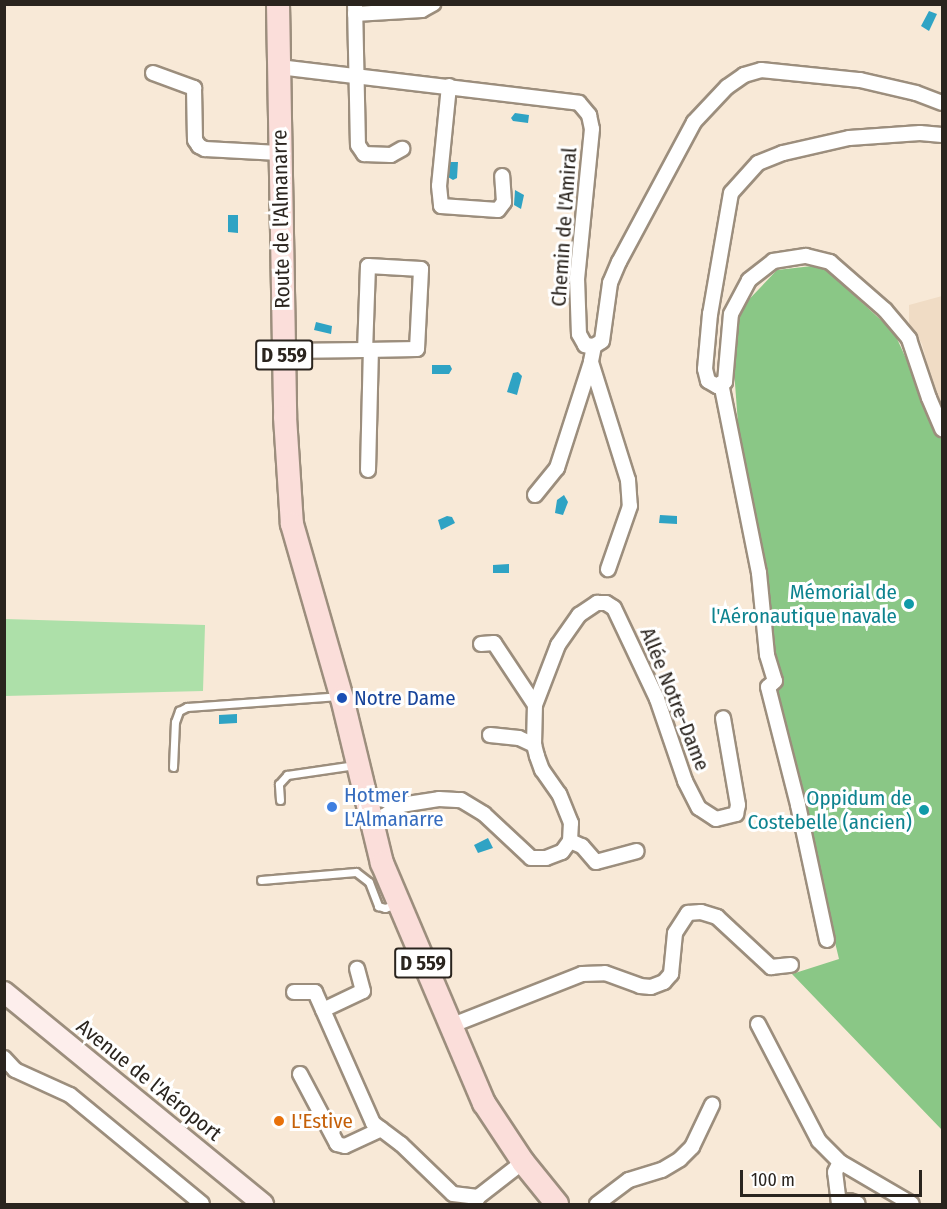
<!DOCTYPE html>
<html>
<head>
<meta charset="utf-8">
<style>
	body { margin:0 }
	#map { position:relative; width:947px; height:1209px; overflow:hidden; background:#f8e9d7; font-family:"Fira Sans Condensed",sans-serif }
	div>[style] { position:absolute }
	.built>* { inset:0; background:#f0dcc5 }
	.green>* { inset:0; background:#ade0a9 }
	.forest>* { inset:0; background:#8ac786 }
	.water>* { inset:0; background:#2fa3c4 }
	.roads { filter:drop-shadow(2px 0 #9c8e7d) drop-shadow(-2px 0 #9c8e7d) drop-shadow(0 2px #9c8e7d) drop-shadow(0 -2px #9c8e7d) }
	.lane>* { height:7px; margin:-3.5px; padding:0 3.5px; transform-origin:3.5px; border-radius:3.5px; background:#fff }
	.street>* { height:14px; margin:-7px; padding:0 7px; transform-origin:7px; border-radius:7px; background:#fff }
	.secondary>* { height:20px; margin:-10px; padding:0 10px; transform-origin:10px; border-radius:10px; background:#fdeeec }
	.primary>* { height:22px; margin:-11px; padding:0 11px; transform-origin:11px; border-radius:11px; background:#fbdeda }
	.dots>* { width:16px; height:16px; translate:-50% -50%; box-sizing:border-box; border:3px solid #fff; border-radius:50% }
	span { translate:-50% -50%; white-space:nowrap; text-align:center; line-height:1.15; -webkit-text-stroke:6px #fff; paint-order:stroke }
	.shield-label span { padding:2px 4px; background:#fff; border:2px solid; border-radius:4px; -webkit-text-stroke-width:0 }
	.shield-label { font-size:20px; color:#2a241e; font-weight:700 }
	.street-label { font-size:21px; color:#2a241e }
	.culture-label { font-size:21px; color:#0d838f }
	.right { translate:-100% -50%; text-align:right }
	.transit-label { font-size:21px; color:#164399 }
	.left { translate:0 -50%; text-align:left }
	.shop-label { font-size:21px; color:#366cbe }
	.food-label { font-size:21px; color:#c56008 }
	.frame { position:absolute; inset:0; border:6px solid #2a241e; pointer-events:none }
	.scale { position:absolute; left:740px; top:1170px; width:182px; height:27px; box-sizing:border-box; border:3px solid #2a241e; border-top:0; padding-left:8px; font-size:18px; line-height:21px; white-space:nowrap; color:#2a241e; -webkit-text-stroke:4px #fff; paint-order:stroke }
</style>
</head>
<body>
<div id="map">
	<div class="built">
		<div style="clip-path:polygon(942px 296px,942px 407px,936px 397px,922px 344px,909px 323px,909px 305px)"></div>
	</div>
	<div class="green">
		<div style="clip-path:polygon(5px 619px,205px 625px,203px 691px,5px 696px)"></div>
	</div>
	<div class="forest">
		<div style="clip-path:polygon(821px 265px,894px 332px,942px 438px,942px 1130px,792px 974px,839px 959px,782px 723px,747px 546px,734px 370px,737px 312px,777px 270px)"></div>
	</div>
	<div class="water">
		<div style="clip-path:polygon(929px 11px,937px 14px,929px 31px,921px 26px)"></div>
		<div style="clip-path:polygon(515px 113px,529px 115px,528px 123px,513px 121px,511px 118px)"></div>
		<div style="clip-path:polygon(450px 162px,458px 162px,457px 178px,453px 180px,448px 177px)"></div>
		<div style="clip-path:polygon(515px 190px,524px 195px,521px 209px,514px 205px)"></div>
		<div style="clip-path:polygon(228px 215px,238px 215px,238px 233px,228px 232px)"></div>
		<div style="clip-path:polygon(316px 322px,332px 326px,331px 334px,314px 330px)"></div>
		<div style="clip-path:polygon(432px 365px,450px 365px,452px 369px,449px 374px,432px 374px)"></div>
		<div style="clip-path:polygon(518px 372px,522px 376px,517px 395px,507px 392px,513px 373px)"></div>
		<div style="clip-path:polygon(564px 495px,568px 502px,563px 515px,555px 513px,557px 500px)"></div>
		<div style="clip-path:polygon(660px 515px,677px 516px,677px 524px,659px 523px)"></div>
		<div style="clip-path:polygon(447px 516px,452px 517px,455px 523px,441px 530px,438px 520px)"></div>
		<div style="clip-path:polygon(509px 564px,509px 573px,493px 573px,493px 565px)"></div>
		<div style="clip-path:polygon(237px 714px,237px 723px,219px 724px,219px 715px)"></div>
		<div style="clip-path:polygon(488px 838px,493px 848px,478px 853px,474px 845px)"></div>
	</div>
	<div class="roads">
		<div class="lane">
			<div style="left:173px;top:767px;width:45px;rotate:-87.5deg"></div>
			<div style="left:175px;top:722px;width:12px;rotate:-70deg"></div>
			<div style="left:179px;top:711px;width:9px;rotate:-27deg"></div>
			<div style="left:187px;top:707px;width:152px;rotate:-4.1deg"></div>
			<div style="left:280px;top:800px;width:16px;rotate:-94deg"></div>
			<div style="left:279px;top:784px;width:12px;rotate:-48deg"></div>
			<div style="left:287px;top:775px;width:69px;rotate:-8.4deg"></div>
			<div style="left:261px;top:880px;width:95px;rotate:-4.8deg"></div>
			<div style="left:356px;top:872px;width:16px;rotate:38deg"></div>
			<div style="left:369px;top:882px;width:26px;rotate:69deg"></div>
			<div style="left:378px;top:906px;width:7px;rotate:16deg"></div>
			<div style="left:385px;top:908px;width:12px;rotate:-20deg"></div>
		</div>
		<div class="street">
			<div style="left:355px;top:4px;width:141px;rotate:88.8deg"></div>
			<div style="left:358px;top:145px;width:11px;rotate:56deg"></div>
			<div style="left:364px;top:154px;width:27px;rotate:2deg"></div>
			<div style="left:391px;top:155px;width:13px;rotate:-29deg"></div>
			<div style="left:355px;top:14px;width:67px;rotate:-3.4deg"></div>
			<div style="left:422px;top:10px;width:13px;rotate:-29deg"></div>
			<div style="left:279px;top:67px;width:302px;rotate:6.8deg"></div>
			<div style="left:579px;top:103px;width:16px;rotate:50deg"></div>
			<div style="left:589px;top:115px;width:14px;rotate:78deg"></div>
			<div style="left:592px;top:129px;width:150px;rotate:95.7deg"></div>
			<div style="left:577px;top:278px;width:56px;rotate:88deg"></div>
			<div style="left:579px;top:334px;width:13px;rotate:61deg"></div>
			<div style="left:585px;top:345px;width:9px;rotate:6deg"></div>
			<div style="left:594px;top:346px;width:9px;rotate:-32deg"></div>
			<div style="left:602px;top:341px;width:59px;rotate:-82.1deg"></div>
			<div style="left:610px;top:283px;width:23px;rotate:-67deg"></div>
			<div style="left:619px;top:262px;width:159px;rotate:-61.8deg"></div>
			<div style="left:694px;top:122px;width:48px;rotate:-46.7deg"></div>
			<div style="left:727px;top:87px;width:21px;rotate:-35deg"></div>
			<div style="left:744px;top:75px;width:18px;rotate:-16deg"></div>
			<div style="left:761px;top:70px;width:100px;rotate:5.8deg"></div>
			<div style="left:860px;top:80px;width:57px;rotate:13.1deg"></div>
			<div style="left:916px;top:93px;width:28px;rotate:21deg"></div>
			<div style="left:153px;top:73px;width:44px;rotate:20.1deg"></div>
			<div style="left:194px;top:88px;width:52px;rotate:88.9deg"></div>
			<div style="left:195px;top:140px;width:7px;rotate:56deg"></div>
			<div style="left:199px;top:146px;width:7px;rotate:27deg"></div>
			<div style="left:205px;top:149px;width:74px;rotate:3.1deg"></div>
			<div style="left:449px;top:86px;width:100px;rotate:95.7deg"></div>
			<div style="left:439px;top:186px;width:20px;rotate:84deg"></div>
			<div style="left:441px;top:206px;width:57px;rotate:4deg"></div>
			<div style="left:498px;top:210px;width:10px;rotate:-53deg"></div>
			<div style="left:504px;top:202px;width:26px;rotate:-94deg"></div>
			<div style="left:942px;top:135px;width:22px;rotate:-175deg"></div>
			<div style="left:920px;top:133px;width:71px;rotate:176deg"></div>
			<div style="left:849px;top:138px;width:68px;rotate:167.2deg"></div>
			<div style="left:783px;top:153px;width:27px;rotate:158deg"></div>
			<div style="left:758px;top:163px;width:40px;rotate:132deg"></div>
			<div style="left:731px;top:193px;width:123px;rotate:99.8deg"></div>
			<div style="left:710px;top:314px;width:55px;rotate:95.2deg"></div>
			<div style="left:705px;top:369px;width:12px;rotate:76deg"></div>
			<div style="left:708px;top:381px;width:10px;rotate:29deg"></div>
			<div style="left:717px;top:386px;width:9px;rotate:-27deg"></div>
			<div style="left:725px;top:382px;width:68px;rotate:-85deg"></div>
			<div style="left:731px;top:314px;width:38px;rotate:-62deg"></div>
			<div style="left:749px;top:280px;width:31px;rotate:-38deg"></div>
			<div style="left:773px;top:261px;width:33px;rotate:-9deg"></div>
			<div style="left:806px;top:256px;width:25px;rotate:14deg"></div>
			<div style="left:830px;top:262px;width:73px;rotate:41.1deg"></div>
			<div style="left:885px;top:310px;width:38px;rotate:50deg"></div>
			<div style="left:909px;top:339px;width:62px;rotate:71.3deg"></div>
			<div style="left:929px;top:398px;width:34px;rotate:67deg"></div>
			<div style="left:594px;top:346px;width:16px;rotate:101deg"></div>
			<div style="left:591px;top:362px;width:124px;rotate:72.6deg"></div>
			<div style="left:628px;top:480px;width:26px;rotate:86deg"></div>
			<div style="left:630px;top:506px;width:67px;rotate:109.2deg"></div>
			<div style="left:284px;top:351px;width:81px;rotate:-0.7deg"></div>
			<div style="left:365px;top:350px;width:52px;rotate:-1.1deg"></div>
			<div style="left:417px;top:349px;width:80px;rotate:-87.1deg"></div>
			<div style="left:421px;top:269px;width:53px;rotate:-176.8deg"></div>
			<div style="left:368px;top:266px;width:84px;rotate:92deg"></div>
			<div style="left:721px;top:383px;width:194px;rotate:78.7deg"></div>
			<div style="left:759px;top:573px;width:82px;rotate:84.4deg"></div>
			<div style="left:767px;top:655px;width:27px;rotate:73deg"></div>
			<div style="left:775px;top:681px;width:9px;rotate:139deg"></div>
			<div style="left:768px;top:687px;width:122px;rotate:75.7deg"></div>
			<div style="left:798px;top:805px;width:138px;rotate:77.9deg"></div>
			<div style="left:368px;top:470px;width:120px;rotate:-88.6deg"></div>
			<div style="left:535px;top:495px;width:35px;rotate:-51deg"></div>
			<div style="left:557px;top:468px;width:111px;rotate:-72.2deg"></div>
			<div style="left:481px;top:644px;width:13px;rotate:-4deg"></div>
			<div style="left:494px;top:643px;width:74px;rotate:56.5deg"></div>
			<div style="left:490px;top:735px;width:29px;rotate:6deg"></div>
			<div style="left:519px;top:738px;width:17px;rotate:25deg"></div>
			<div style="left:366px;top:802px;width:15px;rotate:-11deg"></div>
			<div style="left:381px;top:799px;width:21px;rotate:17deg"></div>
			<div style="left:370px;top:820px;width:15px;rotate:-16deg"></div>
			<div style="left:384px;top:816px;width:20px;rotate:-33deg"></div>
			<div style="left:401px;top:805px;width:38px;rotate:-9deg"></div>
			<div style="left:439px;top:799px;width:22px;rotate:3deg"></div>
			<div style="left:461px;top:800px;width:27px;rotate:31deg"></div>
			<div style="left:484px;top:814px;width:64px;rotate:43.1deg"></div>
			<div style="left:531px;top:858px;width:15px"></div>
			<div style="left:546px;top:858px;width:17px;rotate:-21deg"></div>
			<div style="left:562px;top:852px;width:14px;rotate:-54deg"></div>
			<div style="left:570px;top:841px;width:18px;rotate:-87deg"></div>
			<div style="left:571px;top:823px;width:31px;rotate:-112deg"></div>
			<div style="left:559px;top:794px;width:29px;rotate:-125deg"></div>
			<div style="left:542px;top:770px;width:15px;rotate:-110deg"></div>
			<div style="left:537px;top:756px;width:11px;rotate:-105deg"></div>
			<div style="left:534px;top:745px;width:40px;rotate:-88.6deg"></div>
			<div style="left:535px;top:705px;width:64px;rotate:-69deg"></div>
			<div style="left:558px;top:645px;width:37px;rotate:-55deg"></div>
			<div style="left:579px;top:615px;width:22px;rotate:-34deg"></div>
			<div style="left:597px;top:603px;width:9px"></div>
			<div style="left:606px;top:603px;width:9px;rotate:32deg"></div>
			<div style="left:614px;top:608px;width:101px;rotate:64.7deg"></div>
			<div style="left:657px;top:699px;width:87px;rotate:71.1deg"></div>
			<div style="left:685px;top:781px;width:30px;rotate:63deg"></div>
			<div style="left:699px;top:808px;width:20px;rotate:33deg"></div>
			<div style="left:716px;top:819px;width:21px;rotate:-14deg"></div>
			<div style="left:736px;top:814px;width:9px;rotate:-77deg"></div>
			<div style="left:738px;top:805px;width:88px;rotate:-99.8deg"></div>
			<div style="left:570px;top:841px;width:13px;rotate:23deg"></div>
			<div style="left:582px;top:846px;width:21px;rotate:49deg"></div>
			<div style="left:596px;top:862px;width:42px;rotate:-15deg"></div>
			<div style="left:294px;top:992px;width:21px"></div>
			<div style="left:315px;top:992px;width:143px;rotate:66.1deg"></div>
			<div style="left:373px;top:1123px;width:35px;rotate:37deg"></div>
			<div style="left:401px;top:1144px;width:72px;rotate:43.9deg"></div>
			<div style="left:453px;top:1194px;width:25px;rotate:7deg"></div>
			<div style="left:323px;top:1010px;width:44px;rotate:-25.4deg"></div>
			<div style="left:363px;top:991px;width:23px;rotate:-105deg"></div>
			<div style="left:758px;top:1024px;width:132px;rotate:62.5deg"></div>
			<div style="left:819px;top:1141px;width:30px;rotate:45deg"></div>
			<div style="left:840px;top:1162px;width:83px;rotate:30.3deg"></div>
			<div style="left:450px;top:1026px;width:142px;rotate:-21.5deg"></div>
			<div style="left:582px;top:974px;width:23px;rotate:-2deg"></div>
			<div style="left:605px;top:973px;width:37px;rotate:20deg"></div>
			<div style="left:640px;top:986px;width:11px;rotate:5deg"></div>
			<div style="left:651px;top:987px;width:14px;rotate:-21deg"></div>
			<div style="left:664px;top:982px;width:11px;rotate:-49deg"></div>
			<div style="left:671px;top:974px;width:41px;rotate:-84.4deg"></div>
			<div style="left:675px;top:933px;width:24px;rotate:-57deg"></div>
			<div style="left:688px;top:913px;width:13px;rotate:-4deg"></div>
			<div style="left:701px;top:912px;width:17px;rotate:17deg"></div>
			<div style="left:717px;top:917px;width:74px;rotate:42.8deg"></div>
			<div style="left:771px;top:967px;width:20px;rotate:-6deg"></div>
			<div style="left:4px;top:1058px;width:16px;rotate:47deg"></div>
			<div style="left:15px;top:1070px;width:60px;rotate:24.4deg"></div>
			<div style="left:70px;top:1095px;width:171px;rotate:39.5deg"></div>
			<div style="left:300px;top:1074px;width:79px;rotate:62.1deg"></div>
			<div style="left:337px;top:1144px;width:8px;rotate:14deg"></div>
			<div style="left:345px;top:1146px;width:40px;rotate:-25deg"></div>
			<div style="left:840px;top:1202px;width:9px;rotate:-6deg"></div>
			<div style="left:849px;top:1201px;width:9px;rotate:18deg"></div>
			<div style="left:475px;top:1204px;width:8px;rotate:-67deg"></div>
			<div style="left:478px;top:1197px;width:57px;rotate:-37.9deg"></div>
			<div style="left:597px;top:1204px;width:40px;rotate:-37deg"></div>
			<div style="left:629px;top:1180px;width:34px;rotate:-17deg"></div>
			<div style="left:662px;top:1170px;width:21px;rotate:-31deg"></div>
			<div style="left:680px;top:1159px;width:17px;rotate:-45deg"></div>
			<div style="left:692px;top:1147px;width:47px;rotate:-64.5deg"></div>
			<div style="left:839px;top:1204px;width:32px;rotate:-97deg"></div>
			<div style="left:835px;top:1172px;width:11px;rotate:-63deg"></div>
		</div>
		<div class="secondary">
			<div style="left:4px;top:992px;width:335px;rotate:39.3deg"></div>
		</div>
		<div class="primary">
			<div style="left:278px;top:4px;width:413px;rotate:89deg"></div>
			<div style="left:285px;top:417px;width:107px;rotate:86.3deg"></div>
			<div style="left:292px;top:524px;width:181px;rotate:74deg"></div>
			<div style="left:342px;top:698px;width:170px;rotate:76.4deg"></div>
			<div style="left:382px;top:863px;width:261px;rotate:67deg"></div>
			<div style="left:484px;top:1103px;width:71px;rotate:56.5deg"></div>
			<div style="left:523px;top:1162px;width:54px;rotate:51deg"></div>
		</div>
	</div>
	<div class="dots">
		<div style="left:909px;top:604px;background:#0f9aa8"></div>
		<div style="left:342px;top:698px;background:#1a4fb4"></div>
		<div style="left:332px;top:807px;background:#3f7fe0"></div>
		<div style="left:924px;top:810px;background:#0f9aa8"></div>
		<div style="left:279px;top:1121px;background:#e8710a"></div>
	</div>
	<div class="shield-label">
		<span style="left:284px;top:355px">D 559</span>
		<span style="left:423px;top:963px">D 559</span>
	</div>
	<div class="street-label">
		<span style="left:281px;top:219px;rotate:-91deg">Route de l'Almanarre</span>
		<span style="left:564px;top:227px;rotate:-86deg">Chemin de l'Amiral</span>
		<span style="left:675px;top:699px;rotate:68deg">Allée Notre-Dame</span>
		<span style="left:149px;top:1080px;rotate:39deg">Avenue de l'Aéroport</span>
	</div>
	<div class="culture-label">
		<span class="right" style="left:897px;top:604px">Mémorial de<br>l'Aéronautique navale</span>
		<span class="right" style="left:912px;top:810px">Oppidum de<br>Costebelle (ancien)</span>
	</div>
	<div class="transit-label">
		<span class="left" style="left:354px;top:698px">Notre Dame</span>
	</div>
	<div class="shop-label">
		<span class="left" style="left:344px;top:807px">Hotmer<br>L'Almanarre</span>
	</div>
	<div class="food-label">
		<span class="left" style="left:291px;top:1121px">L'Estive</span>
	</div>
	<div class="frame"></div>
	<div class="scale">100 m</div>
</div>
</body>
</html>
